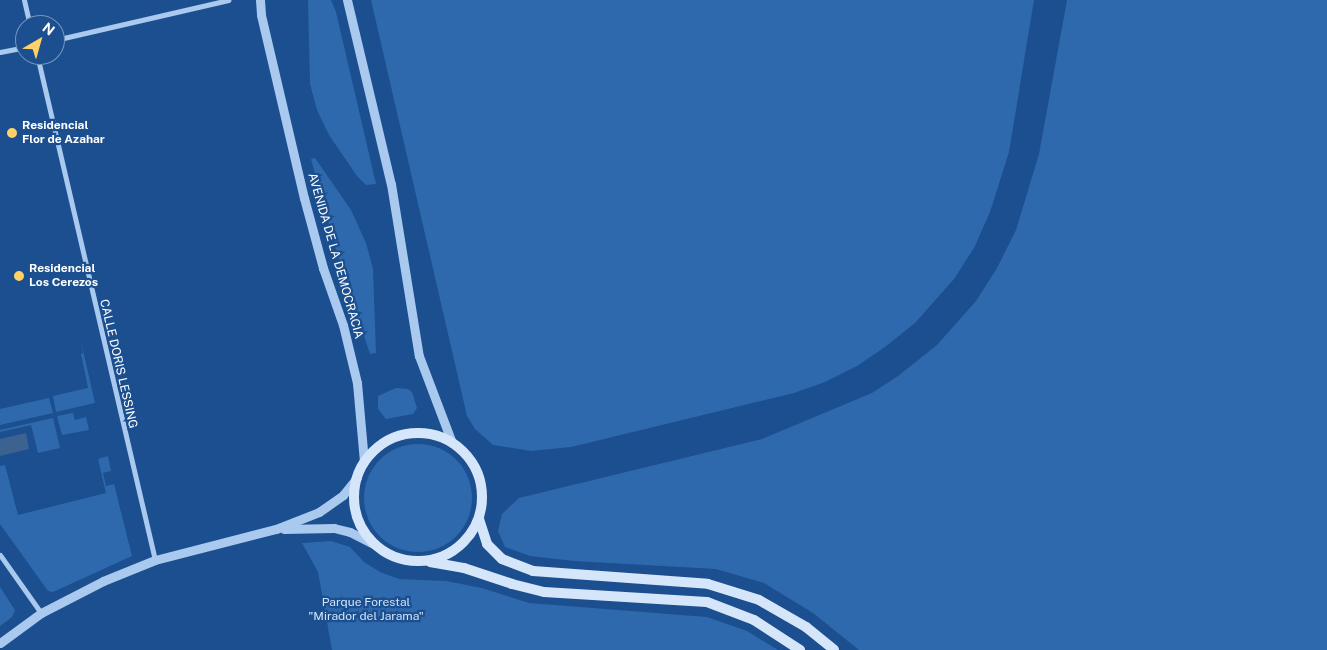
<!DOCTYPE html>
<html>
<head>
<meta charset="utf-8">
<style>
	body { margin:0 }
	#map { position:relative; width:1327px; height:650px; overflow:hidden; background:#1b4f8f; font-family:"Public Sans",sans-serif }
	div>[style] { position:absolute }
	.green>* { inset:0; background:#2e69ad }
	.round { border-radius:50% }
	.water>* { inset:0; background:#3c6290 }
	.minor>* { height:5px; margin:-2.5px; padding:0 2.5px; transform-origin:2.5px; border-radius:2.5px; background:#a9c9ee }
	.tertiary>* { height:9px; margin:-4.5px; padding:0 4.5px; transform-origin:4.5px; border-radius:4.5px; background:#a9c9ee }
	.secondary>* { height:10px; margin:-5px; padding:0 5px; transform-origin:5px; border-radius:5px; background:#d6e6fa }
	.secondary>.ring { margin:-5px; padding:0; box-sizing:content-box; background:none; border:10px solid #d6e6fa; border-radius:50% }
	.dots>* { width:14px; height:14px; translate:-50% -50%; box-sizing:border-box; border:2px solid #1b4f8f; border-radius:50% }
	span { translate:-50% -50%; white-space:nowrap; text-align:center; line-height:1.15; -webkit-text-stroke:4.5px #1b4f8f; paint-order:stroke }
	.poi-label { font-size:12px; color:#fff; font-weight:700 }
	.left { translate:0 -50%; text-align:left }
	.street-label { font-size:12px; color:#fff }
	.park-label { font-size:12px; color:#cfe3fa }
	.north { position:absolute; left:15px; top:15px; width:50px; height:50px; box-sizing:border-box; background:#1b4f8f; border:1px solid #7695bc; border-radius:50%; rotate:38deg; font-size:14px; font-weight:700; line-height:20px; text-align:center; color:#fff }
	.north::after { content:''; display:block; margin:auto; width:18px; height:22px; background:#ffd166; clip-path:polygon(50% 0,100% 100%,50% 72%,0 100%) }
</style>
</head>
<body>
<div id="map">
	<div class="green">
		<div style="clip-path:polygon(308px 0,331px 0,336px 12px,376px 184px,366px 185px,357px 176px,329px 135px,317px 110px,310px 84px)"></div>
		<div style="clip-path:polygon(371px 0,1034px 0,1009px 152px,990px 212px,974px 248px,954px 279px,915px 323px,885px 347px,857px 366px,825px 382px,794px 393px,571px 447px,531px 451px,493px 445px,475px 429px,467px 416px)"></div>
		<div style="clip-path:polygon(1067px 0,1327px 0,1327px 650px,859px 650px,813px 613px,764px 583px,716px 569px,574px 561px,530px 556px,505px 547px,498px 531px,502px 514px,519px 498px,762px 439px,872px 393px,898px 376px,937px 345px,976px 301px,997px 268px,1016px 230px,1039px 154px)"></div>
		<div style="clip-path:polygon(315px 158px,351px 210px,366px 243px,373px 269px,376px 353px,370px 354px,337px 253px,311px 159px)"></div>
		<div style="clip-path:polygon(80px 337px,95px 403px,56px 412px,53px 396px,88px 388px,81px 354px,83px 353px)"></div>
		<div style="clip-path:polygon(396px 388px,408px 389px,412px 392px,417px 408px,413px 414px,386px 419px,378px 409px,378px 396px)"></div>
		<div style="clip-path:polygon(49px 398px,53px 413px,0 425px,0 409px)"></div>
		<div style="clip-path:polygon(73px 413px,75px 420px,86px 417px,89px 430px,62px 435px,57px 416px)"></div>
		<div style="clip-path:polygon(53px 418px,60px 448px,38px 453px,31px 425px,0 432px,0 430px)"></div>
		<div class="round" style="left:364px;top:444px;width:108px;height:108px"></div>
		<div style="clip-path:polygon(108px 456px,111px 471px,103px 473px,106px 486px,114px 484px,132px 556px,53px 592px,48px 591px,0 524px,0 466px,5px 465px,18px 515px,106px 493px,98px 459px)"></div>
		<div style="clip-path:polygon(331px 541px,350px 547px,364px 562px,380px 572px,399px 579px,446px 581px,482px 588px,529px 603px,707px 617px,747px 631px,778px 650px,332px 650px,318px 572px,302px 543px)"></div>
		<div style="clip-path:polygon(0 587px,15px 610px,12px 617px,0 626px)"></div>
	</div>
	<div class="water">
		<div style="clip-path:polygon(26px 433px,29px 449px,0 456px,0 439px)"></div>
	</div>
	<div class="minor">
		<div style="left:24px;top:0;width:26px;rotate:77deg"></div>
		<div style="left:55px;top:40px;width:178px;rotate:-13deg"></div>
		<div style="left:0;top:52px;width:25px;rotate:-11deg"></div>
		<div style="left:37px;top:55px;width:519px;rotate:76.85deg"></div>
		<div style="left:0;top:555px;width:71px;rotate:54.7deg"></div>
	</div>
	<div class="tertiary">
		<div style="left:260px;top:0;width:15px;rotate:86deg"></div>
		<div style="left:261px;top:15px;width:188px;rotate:76.8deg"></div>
		<div style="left:304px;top:198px;width:73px;rotate:74.8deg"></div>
		<div style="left:323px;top:268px;width:60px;rotate:70.7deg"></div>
		<div style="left:343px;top:325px;width:60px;rotate:76.4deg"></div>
		<div style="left:357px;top:383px;width:79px;rotate:84.9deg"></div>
		<div style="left:347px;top:0;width:189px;rotate:76.6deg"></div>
		<div style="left:391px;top:184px;width:174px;rotate:80.8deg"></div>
		<div style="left:419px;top:356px;width:93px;rotate:69.2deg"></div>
		<div style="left:284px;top:529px;width:50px;rotate:-1.1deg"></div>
		<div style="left:334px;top:528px;width:16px;rotate:14deg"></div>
		<div style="left:350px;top:532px;width:28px;rotate:27deg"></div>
		<div style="left:0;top:643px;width:51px;rotate:-36.2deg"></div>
		<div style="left:41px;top:613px;width:70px;rotate:-27.3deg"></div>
		<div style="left:103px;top:581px;width:56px;rotate:-22deg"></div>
		<div style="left:155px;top:560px;width:125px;rotate:-14.4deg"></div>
		<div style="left:276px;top:529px;width:46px;rotate:-21.6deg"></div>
		<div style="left:319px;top:512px;width:29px;rotate:-35deg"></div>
		<div style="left:343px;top:495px;width:22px;rotate:-51deg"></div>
	</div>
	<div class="secondary">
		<div class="ring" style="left:354px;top:433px;width:118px;height:118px"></div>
		<div style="left:479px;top:519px;width:26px;rotate:72deg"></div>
		<div style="left:487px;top:544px;width:21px;rotate:45deg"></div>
		<div style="left:502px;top:559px;width:33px;rotate:21deg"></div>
		<div style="left:533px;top:571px;width:175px;rotate:4.2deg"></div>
		<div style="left:708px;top:584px;width:53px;rotate:17.4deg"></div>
		<div style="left:759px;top:600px;width:54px;rotate:29.9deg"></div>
		<div style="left:806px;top:627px;width:36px;rotate:39deg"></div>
		<div style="left:430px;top:562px;width:35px;rotate:10deg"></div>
		<div style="left:464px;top:568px;width:51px;rotate:18.4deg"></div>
		<div style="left:512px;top:584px;width:33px;rotate:14deg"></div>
		<div style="left:544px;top:592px;width:163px;rotate:3.5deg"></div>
		<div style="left:707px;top:602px;width:50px;rotate:21deg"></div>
		<div style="left:754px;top:620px;width:55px;rotate:33.1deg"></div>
	</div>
	<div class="dots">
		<div style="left:12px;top:133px;background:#ffd166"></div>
		<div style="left:19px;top:276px;background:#ffd166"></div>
	</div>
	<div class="poi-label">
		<span class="left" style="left:22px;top:133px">Residencial<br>Flor de Azahar</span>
		<span class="left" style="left:29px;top:276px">Residencial<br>Los Cerezos</span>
	</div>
	<div class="street-label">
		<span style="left:335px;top:256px;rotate:74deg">AVENIDA DE LA DEMOCRACIA</span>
		<span style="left:118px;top:364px;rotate:77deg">CALLE DORIS LESSING</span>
	</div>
	<div class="park-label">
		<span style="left:366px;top:610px">Parque Forestal<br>"Mirador del Jarama"</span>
	</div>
	<div class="north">N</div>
</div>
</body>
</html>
